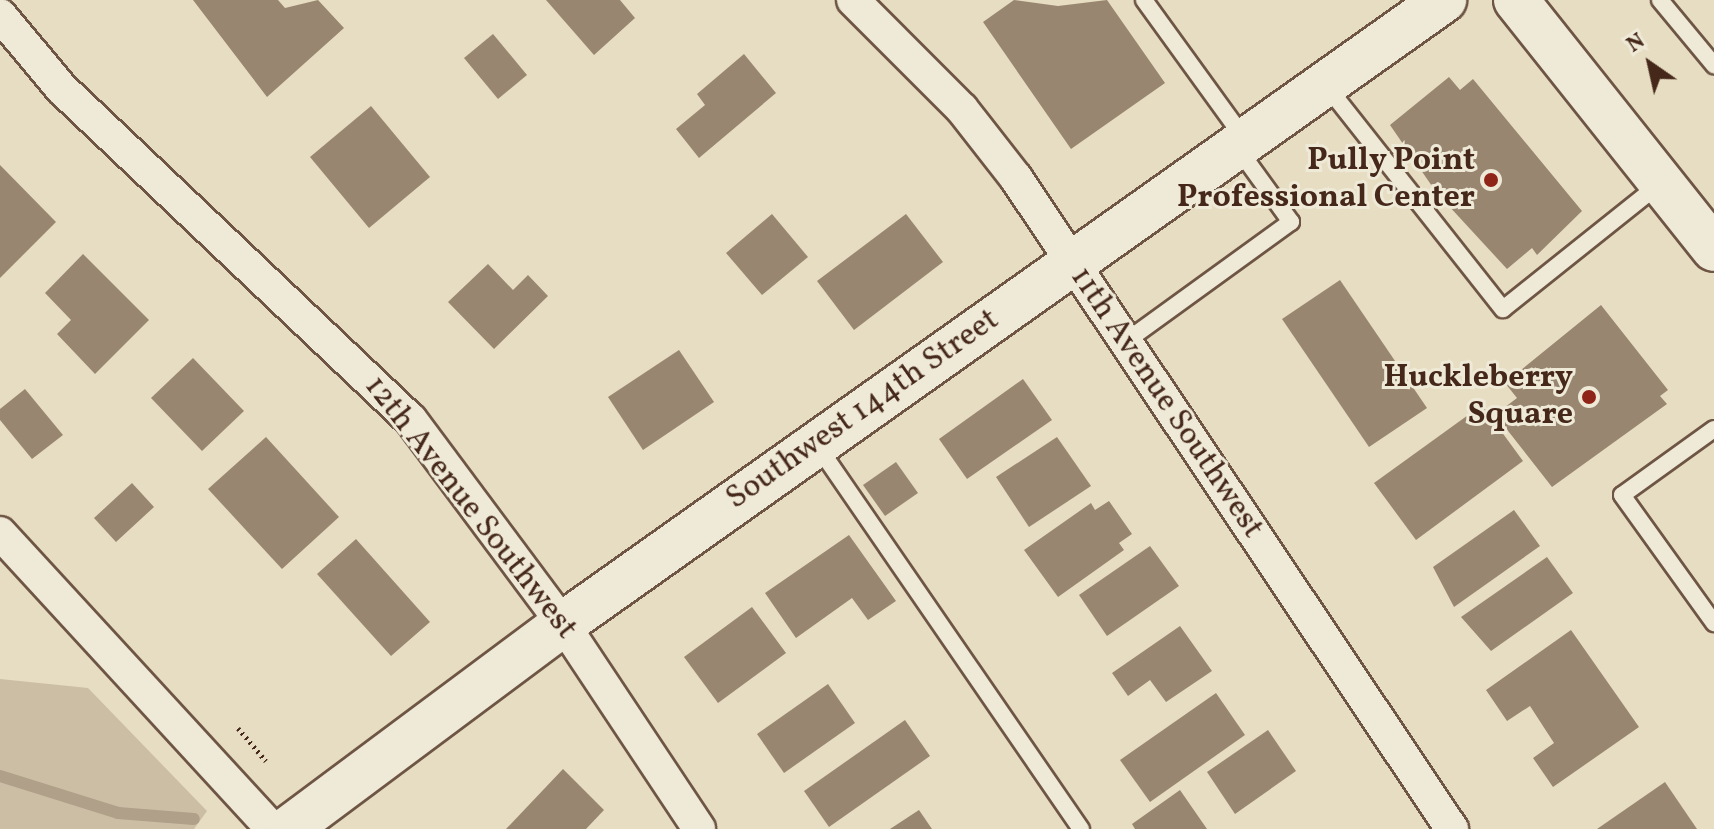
<!DOCTYPE html>
<html>
<head>
<meta charset="utf-8">
<style>
	body { margin:0 }
	#map { position:relative; width:1714px; height:829px; overflow:hidden; background:#e7ddc2; font-family:Vollkorn,serif }
	div>[style] { position:absolute }
	.green>* { inset:0; background:#cbbea5 }
	.stream>* { height:12px; margin:-6px; padding:0 6px; transform-origin:6px; border-radius:6px; background:#b09f89 }
	.building>* { inset:0; background:#998671 }
	.path>* { height:5px; margin-top:-2.5px; transform-origin:0; background:repeating-linear-gradient(90deg,#45281a 0 2px,transparent 0 6px) }
	.roads { filter:drop-shadow(2px 0 #6e5544) drop-shadow(-2px 0 #6e5544) drop-shadow(0 2px #6e5544) drop-shadow(0 -2px #6e5544) }
	.lane>* { height:16px; margin:-8px; padding:0 8px; transform-origin:8px; border-radius:8px; background:#efe9d7 }
	.street>* { height:32px; margin:-16px; padding:0 16px; transform-origin:16px; border-radius:16px; background:#efe9d7 }
	.secondary>* { height:44px; margin:-22px; padding:0 22px; transform-origin:22px; border-radius:22px; background:#efe9d7 }
	.dots>* { width:22px; height:22px; translate:-50% -50%; box-sizing:border-box; border:4px solid #efe9d7; border-radius:50% }
	span { translate:-50% -50%; white-space:nowrap; text-align:center; line-height:1.15; -webkit-text-stroke:6px #efe9d7; paint-order:stroke }
	.poi-label { font-size:32px; color:#45281a; font-weight:700 }
	.right { translate:-100% -50%; text-align:right }
	.street-label { font-size:32px; color:#45281a }
	.north { position:absolute; left:1610px; top:24px; width:80px; height:80px; -webkit-text-stroke:6px #efe9d7; paint-order:stroke; rotate:326deg; font-size:22px; font-weight:700; line-height:32px; text-align:center; color:#45281a }
	.north::after { content:''; display:block; margin:auto; width:28px; height:36px; background:#45281a; clip-path:polygon(50% 0,100% 100%,50% 72%,0 100%) }
</style>
</head>
<body>
<div id="map">
	<div class="green">
		<div style="clip-path:polygon(0 679px,88px 688px,207px 811px,194px 829px,0 829px)"></div>
	</div>
	<div class="stream">
		<div style="left:0;top:776px;width:124px;rotate:17.4deg"></div>
		<div style="left:118px;top:813px;width:76px;rotate:4.5deg"></div>
	</div>
	<div class="building">
		<div style="clip-path:polygon(193px 0,278px 0,285px 8px,318px 0,344px 28px,267px 97px)"></div>
		<div style="clip-path:polygon(546px 0,620px 0,635px 18px,594px 55px)"></div>
		<div style="clip-path:polygon(1014px 0,1058px 6px,1107px 0,1165px 83px,1071px 149px,983px 22px)"></div>
		<div style="clip-path:polygon(493px 34px,527px 75px,498px 99px,464px 58px)"></div>
		<div style="clip-path:polygon(744px 54px,776px 93px,699px 158px,676px 129px,705px 105px,697px 94px)"></div>
		<div style="clip-path:polygon(1449px 77px,1460px 90px,1473px 79px,1582px 211px,1537px 255px,1532px 248px,1507px 269px,1436px 192px,1390px 125px)"></div>
		<div style="clip-path:polygon(371px 106px,430px 177px,369px 228px,310px 157px)"></div>
		<div style="clip-path:polygon(0 165px,56px 222px,0 278px)"></div>
		<div style="clip-path:polygon(772px 214px,808px 257px,762px 295px,726px 253px)"></div>
		<div style="clip-path:polygon(906px 214px,943px 262px,854px 330px,817px 281px)"></div>
		<div style="clip-path:polygon(83px 254px,149px 320px,95px 374px,57px 334px,71px 320px,45px 293px)"></div>
		<div style="clip-path:polygon(488px 264px,513px 290px,528px 275px,548px 296px,494px 349px,448px 302px)"></div>
		<div style="clip-path:polygon(1340px 280px,1427px 408px,1369px 447px,1282px 319px)"></div>
		<div style="clip-path:polygon(1601px 305px,1668px 390px,1660px 396px,1667px 404px,1552px 487px,1505px 427px,1500px 411px,1517px 398px,1505px 383px)"></div>
		<div style="clip-path:polygon(679px 350px,714px 402px,643px 450px,608px 397px)"></div>
		<div style="clip-path:polygon(193px 358px,244px 411px,202px 451px,151px 398px)"></div>
		<div style="clip-path:polygon(1023px 379px,1052px 420px,967px 479px,939px 439px)"></div>
		<div style="clip-path:polygon(25px 389px,63px 435px,32px 459px,0 420px,0 409px)"></div>
		<div style="clip-path:polygon(1482px 405px,1523px 461px,1416px 540px,1374px 483px)"></div>
		<div style="clip-path:polygon(266px 437px,339px 517px,282px 569px,208px 489px)"></div>
		<div style="clip-path:polygon(1057px 437px,1091px 486px,1029px 527px,996px 477px)"></div>
		<div style="clip-path:polygon(896px 462px,918px 493px,885px 516px,863px 485px)"></div>
		<div style="clip-path:polygon(132px 483px,154px 507px,116px 542px,94px 518px)"></div>
		<div style="clip-path:polygon(1109px 501px,1132px 534px,1119px 543px,1124px 550px,1058px 597px,1024px 550px,1091px 503px,1095px 510px)"></div>
		<div style="clip-path:polygon(1514px 510px,1540px 546px,1454px 607px,1433px 567px)"></div>
		<div style="clip-path:polygon(849px 535px,896px 601px,868px 620px,852px 598px,796px 638px,765px 593px)"></div>
		<div style="clip-path:polygon(356px 539px,430px 622px,391px 656px,317px 574px)"></div>
		<div style="clip-path:polygon(1150px 546px,1179px 586px,1107px 636px,1079px 595px)"></div>
		<div style="clip-path:polygon(1547px 557px,1573px 593px,1491px 651px,1461px 617px)"></div>
		<div style="clip-path:polygon(752px 607px,786px 653px,718px 703px,684px 657px)"></div>
		<div style="clip-path:polygon(1180px 626px,1212px 671px,1166px 702px,1150px 680px,1128px 696px,1112px 673px)"></div>
		<div style="clip-path:polygon(1571px 630px,1639px 727px,1553px 787px,1533px 758px,1554px 743px,1530px 706px,1507px 721px,1486px 690px)"></div>
		<div style="clip-path:polygon(828px 684px,855px 723px,784px 773px,757px 734px)"></div>
		<div style="clip-path:polygon(1216px 693px,1245px 735px,1150px 802px,1120px 760px)"></div>
		<div style="clip-path:polygon(905px 720px,930px 756px,829px 827px,804px 791px)"></div>
		<div style="clip-path:polygon(1268px 730px,1296px 771px,1235px 814px,1207px 772px)"></div>
		<div style="clip-path:polygon(563px 769px,604px 810px,586px 829px,506px 829px)"></div>
		<div style="clip-path:polygon(1665px 782px,1697px 829px,1597px 829px)"></div>
		<div style="clip-path:polygon(1180px 790px,1207px 829px,1135px 829px,1132px 824px)"></div>
		<div style="clip-path:polygon(919px 810px,932px 829px,890px 829px)"></div>
	</div>
	<div class="path">
		<div style="left:238px;top:728px;width:43px;rotate:49.7deg"></div>
	</div>
	<div class="roads">
		<div class="lane">
			<div style="left:1144px;top:0;width:170px;rotate:54.1deg"></div>
			<div style="left:1660px;top:0;width:85px;rotate:50.3deg"></div>
			<div style="left:1325px;top:84px;width:287px;rotate:51.7deg"></div>
			<div style="left:1503px;top:309px;width:202px;rotate:-38.6deg"></div>
			<div style="left:1125px;top:342px;width:205px;rotate:-35.9deg"></div>
			<div style="left:1291px;top:222px;width:89px;rotate:-125.8deg"></div>
			<div style="left:1714px;top:429px;width:113px;rotate:144.3deg"></div>
			<div style="left:1622px;top:495px;width:158px;rotate:54.3deg"></div>
			<div style="left:817px;top:445px;width:466px;rotate:55.5deg"></div>
		</div>
		<div class="street">
			<div style="left:853px;top:0;width:154px;rotate:45deg"></div>
			<div style="left:962px;top:109px;width:88px;rotate:52deg"></div>
			<div style="left:1016px;top:178px;width:784px;rotate:56.19deg"></div>
			<div style="left:0;top:15px;width:95px;rotate:50.1deg"></div>
			<div style="left:61px;top:88px;width:482px;rotate:43.5deg"></div>
			<div style="left:411px;top:420px;width:254px;rotate:53.3deg"></div>
			<div style="left:563px;top:624px;width:246px;rotate:56.4deg"></div>
			<div style="left:0;top:533px;width:402px;rotate:47.4deg"></div>
		</div>
		<div class="secondary">
			<div style="left:1516px;top:0;width:318px;rotate:51.5deg"></div>
			<div style="left:288px;top:829px;width:343px;rotate:-36.7deg"></div>
			<div style="left:563px;top:624px;width:1080px;rotate:-35.31deg"></div>
		</div>
	</div>
	<div class="dots">
		<div style="left:1491px;top:180px;background:#8f2418"></div>
		<div style="left:1589px;top:397px;background:#8f2418"></div>
	</div>
	<div class="poi-label">
		<span class="right" style="left:1475px;top:180px">Pully Point<br>Professional Center</span>
		<span class="right" style="left:1573px;top:397px">Huckleberry<br>Square</span>
	</div>
	<div class="street-label">
		<span style="left:1166px;top:403px;rotate:56deg">11th Avenue Southwest</span>
		<span style="left:863px;top:410px;rotate:-35deg">Southwest 144th Street</span>
		<span style="left:470px;top:508px;rotate:52deg">12th Avenue Southwest</span>
	</div>
	<div class="north">N</div>
</div>
</body>
</html>
